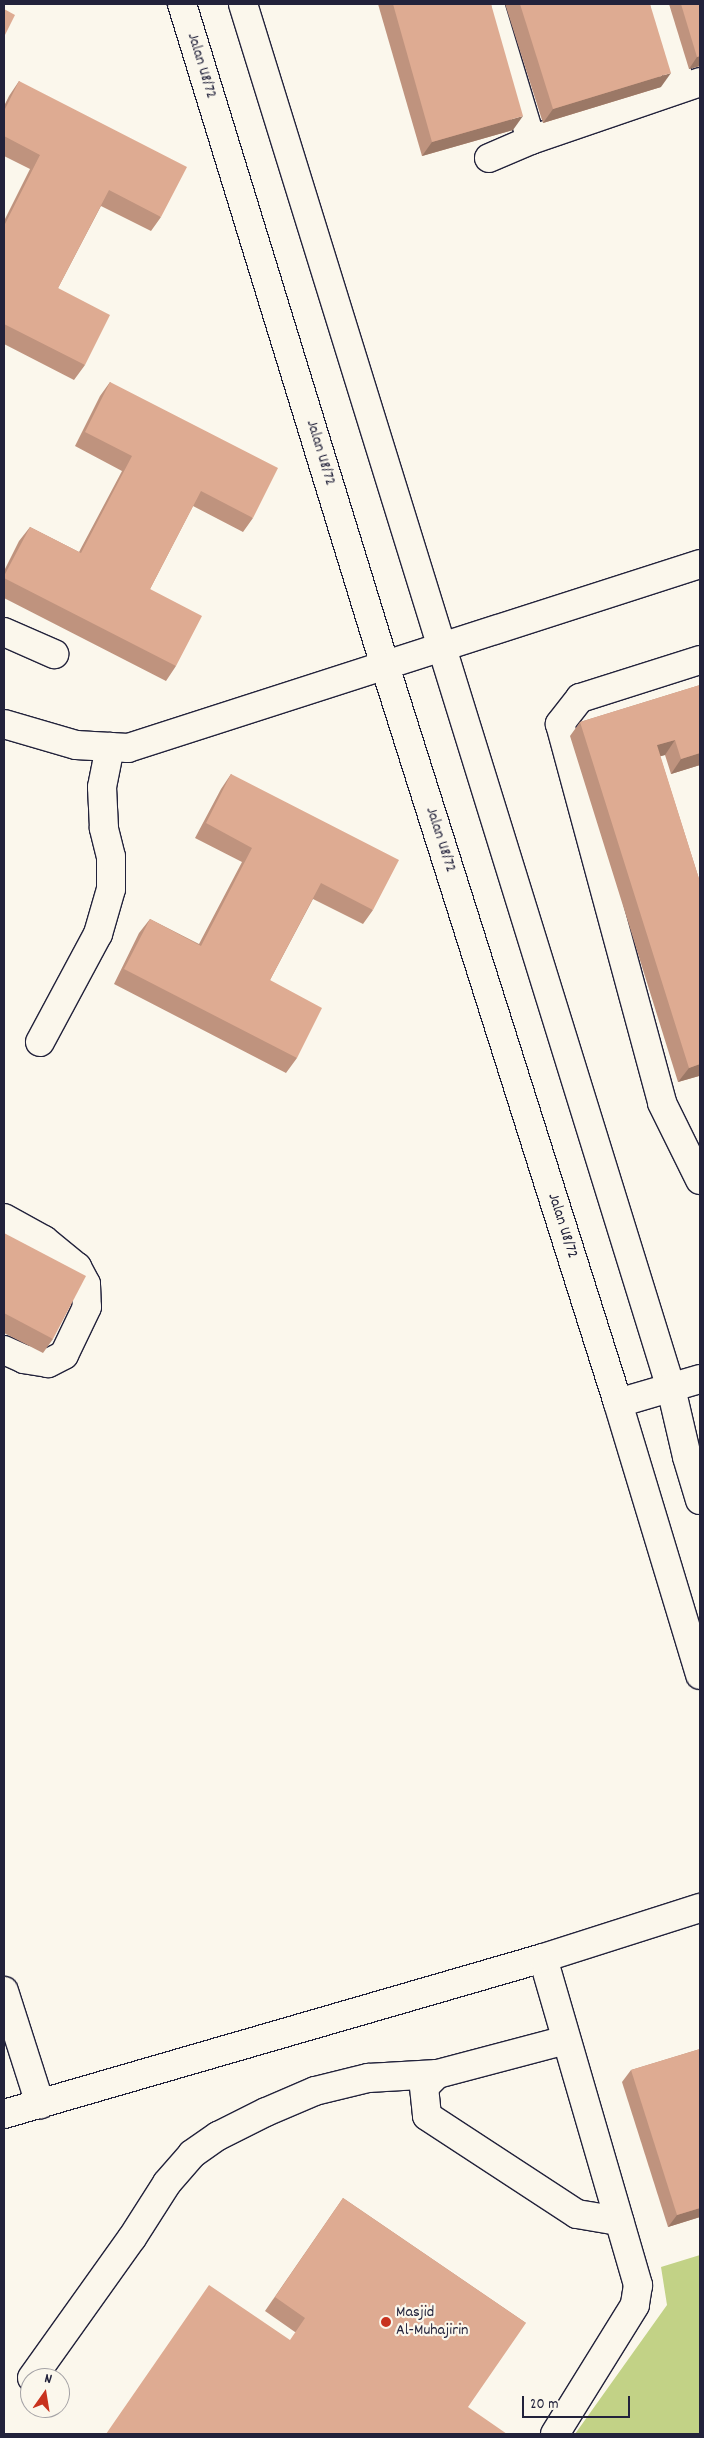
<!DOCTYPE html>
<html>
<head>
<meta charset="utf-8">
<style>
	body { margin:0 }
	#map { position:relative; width:704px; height:2438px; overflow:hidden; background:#fbf7ec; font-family:Dekko,sans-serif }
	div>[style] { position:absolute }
	.green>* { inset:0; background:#c2d286 }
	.roads { filter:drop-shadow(1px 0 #22223b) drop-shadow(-1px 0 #22223b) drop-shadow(0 1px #22223b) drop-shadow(0 -1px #22223b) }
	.minor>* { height:28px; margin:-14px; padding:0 14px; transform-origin:14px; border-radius:14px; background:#fbf7ec }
	.wall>* { inset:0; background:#bf937e }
	.shaded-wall>* { inset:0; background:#9b7866 }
	.building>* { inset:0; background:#deab92 }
	.dots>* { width:14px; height:14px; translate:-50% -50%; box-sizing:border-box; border:2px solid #fbf7ec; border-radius:50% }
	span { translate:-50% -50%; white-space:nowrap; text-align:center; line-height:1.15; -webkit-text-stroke:4.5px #fbf7ec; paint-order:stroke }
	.street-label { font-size:16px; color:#22223b }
	.poi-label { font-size:16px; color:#22223b }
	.left { translate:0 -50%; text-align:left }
	.frame { position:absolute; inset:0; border:5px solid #22223b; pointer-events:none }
	.north { position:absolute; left:20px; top:2368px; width:50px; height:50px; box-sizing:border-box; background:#fbf7ec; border:1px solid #a4a2a5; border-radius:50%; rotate:13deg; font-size:14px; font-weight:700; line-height:20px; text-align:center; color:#22223b }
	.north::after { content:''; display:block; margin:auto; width:18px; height:22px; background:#c8321e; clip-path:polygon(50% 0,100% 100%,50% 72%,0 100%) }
	.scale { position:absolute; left:522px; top:2396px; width:108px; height:22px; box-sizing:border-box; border:2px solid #22223b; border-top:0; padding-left:6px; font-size:15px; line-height:18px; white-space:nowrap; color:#22223b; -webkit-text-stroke:4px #fbf7ec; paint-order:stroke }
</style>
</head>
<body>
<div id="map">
	<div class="green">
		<div style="clip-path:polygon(700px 2255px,700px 2434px,575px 2434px,667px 2305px,661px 2267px)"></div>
	</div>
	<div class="roads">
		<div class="minor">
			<div style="left:182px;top:4px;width:692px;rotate:72.95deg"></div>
			<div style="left:385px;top:666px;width:773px;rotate:72.46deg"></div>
			<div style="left:618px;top:1403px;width:284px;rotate:73.2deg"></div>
			<div style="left:243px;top:4px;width:1449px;rotate:72.82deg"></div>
			<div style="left:671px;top:1388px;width:71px;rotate:76.9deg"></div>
			<div style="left:687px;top:1457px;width:45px;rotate:73.2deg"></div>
			<div style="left:490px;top:4px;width:142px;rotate:73.2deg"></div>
			<div style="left:655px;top:4px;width:87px;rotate:72deg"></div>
			<div style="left:489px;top:158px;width:46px;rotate:-23.2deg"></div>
			<div style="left:531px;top:140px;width:179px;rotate:-18.9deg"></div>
			<div style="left:4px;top:632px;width:55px;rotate:23.7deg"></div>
			<div style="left:700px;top:660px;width:126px;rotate:162.4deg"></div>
			<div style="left:580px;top:698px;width:33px;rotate:128deg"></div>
			<div style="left:560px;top:724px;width:392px;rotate:74.9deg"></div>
			<div style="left:662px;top:1103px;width:86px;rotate:63.7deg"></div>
			<div style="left:4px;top:724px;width:75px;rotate:16.3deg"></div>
			<div style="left:76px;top:745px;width:52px;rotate:3.3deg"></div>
			<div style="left:128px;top:748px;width:601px;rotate:-17.83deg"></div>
			<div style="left:40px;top:1042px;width:123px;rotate:-61.8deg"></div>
			<div style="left:98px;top:934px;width:47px;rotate:-73.9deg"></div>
			<div style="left:111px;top:889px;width:32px;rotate:-90deg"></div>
			<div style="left:111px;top:857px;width:30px;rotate:-104deg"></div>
			<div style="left:104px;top:828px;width:41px;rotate:-92.8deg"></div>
			<div style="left:102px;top:787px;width:41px;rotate:-78.7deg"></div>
			<div style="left:4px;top:1218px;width:46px;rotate:28.8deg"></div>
			<div style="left:44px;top:1240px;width:43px;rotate:39.3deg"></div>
			<div style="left:77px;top:1267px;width:19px;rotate:62deg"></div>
			<div style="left:86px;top:1284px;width:23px;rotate:88deg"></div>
			<div style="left:87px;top:1307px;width:53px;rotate:115.6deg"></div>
			<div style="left:64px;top:1355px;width:18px;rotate:153deg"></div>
			<div style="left:48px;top:1363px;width:24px;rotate:-171deg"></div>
			<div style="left:24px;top:1359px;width:22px;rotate:-156deg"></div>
			<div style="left:618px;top:1403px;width:85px;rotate:-16.3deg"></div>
			<div style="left:543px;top:1958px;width:341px;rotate:73.8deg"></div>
			<div style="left:638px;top:2285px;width:20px;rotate:99deg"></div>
			<div style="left:635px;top:2305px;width:152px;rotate:121.8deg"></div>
			<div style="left:4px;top:1991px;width:119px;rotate:72.3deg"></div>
			<div style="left:566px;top:2040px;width:133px;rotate:165.2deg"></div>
			<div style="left:437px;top:2074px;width:18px;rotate:135deg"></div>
			<div style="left:424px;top:2087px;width:29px;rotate:84deg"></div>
			<div style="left:427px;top:2116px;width:179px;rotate:33.2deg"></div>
			<div style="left:577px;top:2214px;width:43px;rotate:9.5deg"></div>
			<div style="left:4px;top:2114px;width:561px;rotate:-16.14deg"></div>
			<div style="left:543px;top:1958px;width:165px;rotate:-17.7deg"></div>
			<div style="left:32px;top:2378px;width:172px;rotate:-54.5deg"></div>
			<div style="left:132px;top:2238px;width:65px;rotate:-57.5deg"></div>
			<div style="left:167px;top:2183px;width:38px;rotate:-49deg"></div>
			<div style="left:192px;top:2154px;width:32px;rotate:-35deg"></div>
			<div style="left:218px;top:2136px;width:54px;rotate:-26.6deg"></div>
			<div style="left:266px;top:2112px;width:53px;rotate:-23.2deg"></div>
			<div style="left:315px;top:2091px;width:55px;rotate:-13.8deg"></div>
			<div style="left:368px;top:2078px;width:69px;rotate:-3.3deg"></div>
		</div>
	</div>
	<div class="wall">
		<div style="clip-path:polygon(378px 4px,491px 4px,513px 130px,422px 156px)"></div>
		<div style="clip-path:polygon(505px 4px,650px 4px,661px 87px,543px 123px)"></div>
		<div style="clip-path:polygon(669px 4px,700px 4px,700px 66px,689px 69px)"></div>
		<div style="clip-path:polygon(19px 81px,161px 217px,151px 231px,101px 206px,58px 288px,85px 365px,74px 380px,4px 344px,4px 221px,30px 169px,4px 156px,4px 106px,9px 96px)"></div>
		<div style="clip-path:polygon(110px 382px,253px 518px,243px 532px,193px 506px,150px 589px,176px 666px,166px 681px,4px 598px,4px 571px,19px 541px,30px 527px,79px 552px,122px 471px,75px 446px,100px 396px)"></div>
		<div style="clip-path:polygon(700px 685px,700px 765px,671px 774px,665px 755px,660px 756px,700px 882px,700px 1080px,699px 1076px,678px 1082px,570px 736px,580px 722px)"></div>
		<div style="clip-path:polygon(231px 774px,373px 910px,363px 924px,313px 899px,270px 980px,297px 1058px,286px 1073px,114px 984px,139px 933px,150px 919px,199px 944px,242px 862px,195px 838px,221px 789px)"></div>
		<div style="clip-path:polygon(4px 1233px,53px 1339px,43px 1353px,4px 1333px)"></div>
		<div style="clip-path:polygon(700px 2049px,700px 2217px,668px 2227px,622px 2082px,631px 2070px)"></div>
		<div style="clip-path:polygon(343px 2198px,526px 2323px,295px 2332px,265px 2311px)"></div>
	</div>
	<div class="shaded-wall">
		<div style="clip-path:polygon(700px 56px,700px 66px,689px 69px,697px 57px)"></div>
		<div style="clip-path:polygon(671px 73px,661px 87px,543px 123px,553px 109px)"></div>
		<div style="clip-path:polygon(523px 116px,513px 130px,422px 156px,432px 142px)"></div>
		<div style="clip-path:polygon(675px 740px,665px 755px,647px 760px,657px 745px)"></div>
		<div style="clip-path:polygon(700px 753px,700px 765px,671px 774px,681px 759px)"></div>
		<div style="clip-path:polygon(700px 1064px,700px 1074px,699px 1076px,678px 1082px,689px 1068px)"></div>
		<div style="clip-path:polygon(700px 2208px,700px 2217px,668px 2227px,677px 2215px)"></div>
	</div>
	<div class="building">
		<div style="clip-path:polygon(393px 4px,491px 4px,523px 116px,432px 142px)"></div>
		<div style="clip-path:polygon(520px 4px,650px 4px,671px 73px,553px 109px)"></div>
		<div style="clip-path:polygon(681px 4px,700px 4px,700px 56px,697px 57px)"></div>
		<div style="clip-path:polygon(4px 9px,15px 15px,4px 37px)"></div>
		<div style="clip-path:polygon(19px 81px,187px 167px,161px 217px,109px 190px,58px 288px,110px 315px,85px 365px,4px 324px,4px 226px,40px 155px,4px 136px,4px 111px)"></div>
		<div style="clip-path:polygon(110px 382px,278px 468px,253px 518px,201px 491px,150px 589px,202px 616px,176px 666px,4px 578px,4px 576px,30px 527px,81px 553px,132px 456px,85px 432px)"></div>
		<div style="clip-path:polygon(700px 685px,700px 753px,681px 759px,675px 740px,657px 745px,700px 882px,700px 1064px,689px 1068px,580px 722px)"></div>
		<div style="clip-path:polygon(231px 774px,399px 860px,373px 910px,321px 883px,270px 980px,322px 1008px,297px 1058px,124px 969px,150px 919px,201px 946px,252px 848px,206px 823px)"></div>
		<div style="clip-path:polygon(4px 1233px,86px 1276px,53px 1339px,4px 1313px)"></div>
		<div style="clip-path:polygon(700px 2049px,700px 2208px,677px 2215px,631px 2070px)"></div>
		<div style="clip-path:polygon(343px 2198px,526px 2323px,468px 2407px,507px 2434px,106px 2434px,209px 2285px,290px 2340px,305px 2318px,275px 2297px)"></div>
	</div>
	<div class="dots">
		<div style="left:386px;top:2322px;background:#c8321e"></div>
	</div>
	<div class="street-label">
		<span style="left:201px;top:66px;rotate:73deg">Jalan U8/72</span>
		<span style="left:320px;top:453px;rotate:73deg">Jalan U8/72</span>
		<span style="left:440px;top:840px;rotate:72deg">Jalan U8/72</span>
		<span style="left:562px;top:1226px;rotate:72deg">Jalan U8/72</span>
	</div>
	<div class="poi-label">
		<span class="left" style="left:396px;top:2322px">Masjid<br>Al-Muhajirin</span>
	</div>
	<div class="frame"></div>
	<div class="north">N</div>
	<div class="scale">20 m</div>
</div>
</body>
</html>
